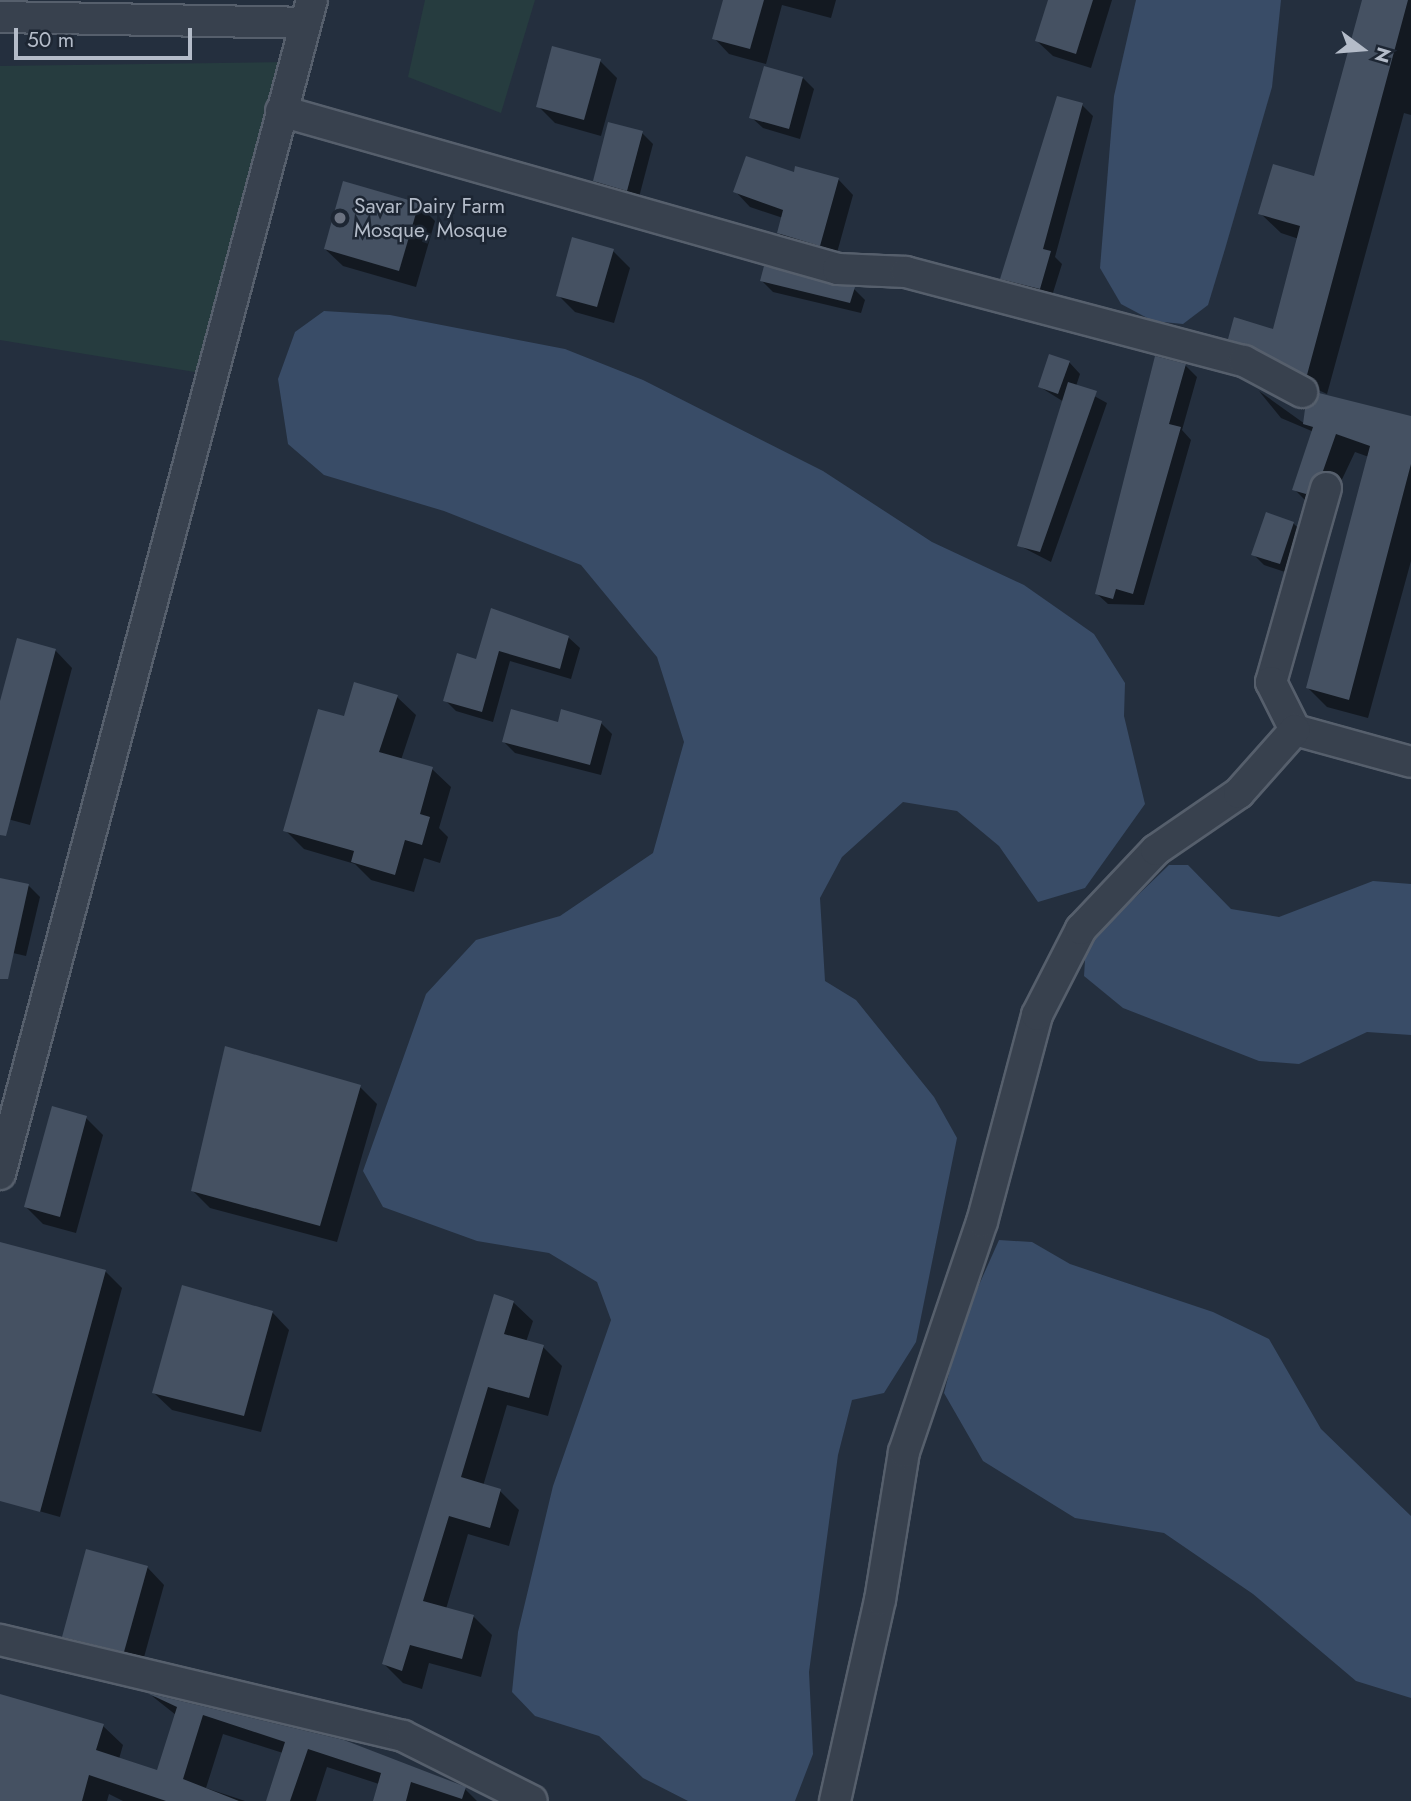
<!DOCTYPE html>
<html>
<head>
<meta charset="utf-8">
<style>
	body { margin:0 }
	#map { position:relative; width:1411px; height:1801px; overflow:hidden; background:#242f3e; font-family:Jost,sans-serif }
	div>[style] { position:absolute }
	.green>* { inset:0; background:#263c3f }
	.water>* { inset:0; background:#394c67 }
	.shadow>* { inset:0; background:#0007 }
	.building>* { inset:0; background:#455162 }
	.roads { filter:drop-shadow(2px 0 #565f6c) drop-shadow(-2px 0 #565f6c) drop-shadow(0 2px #565f6c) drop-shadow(0 -2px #565f6c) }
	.minor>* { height:30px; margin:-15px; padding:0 15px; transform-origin:15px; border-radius:15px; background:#38414e }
	.dots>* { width:19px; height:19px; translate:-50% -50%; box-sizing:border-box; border:4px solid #1d2633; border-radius:50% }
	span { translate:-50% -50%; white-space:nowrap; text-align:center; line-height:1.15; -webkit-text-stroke:5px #1d2633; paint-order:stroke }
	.poi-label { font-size:21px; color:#b4bcc9 }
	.left { translate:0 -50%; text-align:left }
	.north { position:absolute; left:1327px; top:14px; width:70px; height:70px; -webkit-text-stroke:5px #1d2633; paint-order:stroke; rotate:106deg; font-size:19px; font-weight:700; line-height:28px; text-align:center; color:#b4bcc9 }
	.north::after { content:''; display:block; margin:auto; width:24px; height:32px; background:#b4bcc9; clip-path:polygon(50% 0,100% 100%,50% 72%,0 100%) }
	.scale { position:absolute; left:14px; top:28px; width:178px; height:32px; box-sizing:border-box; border:4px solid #b4bcc9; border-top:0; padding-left:9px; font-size:21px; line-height:24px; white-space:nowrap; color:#b4bcc9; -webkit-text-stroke:5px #1d2633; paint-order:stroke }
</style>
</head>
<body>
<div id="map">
	<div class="green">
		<div style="clip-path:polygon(425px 0,535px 0,501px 113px,408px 77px)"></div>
		<div style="clip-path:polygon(293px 62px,213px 375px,0 340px,0 66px)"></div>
	</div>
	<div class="water">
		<div style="clip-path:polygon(1136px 0,1281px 0,1272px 87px,1225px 249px,1208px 305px,1183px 324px,1153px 321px,1121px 304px,1100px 268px,1114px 96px)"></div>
		<div style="clip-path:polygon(324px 311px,390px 315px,565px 349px,643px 380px,823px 471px,932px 542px,1024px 585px,1094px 634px,1125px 683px,1124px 716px,1145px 804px,1085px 888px,1038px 902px,999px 846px,957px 811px,903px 802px,842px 857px,820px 898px,825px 981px,856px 1000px,934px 1097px,957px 1138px,916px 1342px,884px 1393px,852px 1400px,838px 1455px,809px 1672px,813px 1754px,795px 1801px,688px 1801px,643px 1778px,599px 1736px,535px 1716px,512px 1692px,518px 1632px,553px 1486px,611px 1320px,597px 1282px,549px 1253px,477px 1241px,383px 1207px,363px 1171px,426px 994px,476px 940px,560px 916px,653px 853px,684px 742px,657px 657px,581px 565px,444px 511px,324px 475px,288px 444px,278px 379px,295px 332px)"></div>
		<div style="clip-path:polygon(1169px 865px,1188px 865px,1231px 909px,1279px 917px,1373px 881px,1411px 884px,1411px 1035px,1367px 1032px,1299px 1064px,1259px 1061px,1123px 1008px,1084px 976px,1086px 945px)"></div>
		<div style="clip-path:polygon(999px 1240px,1032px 1242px,1070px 1264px,1213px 1312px,1269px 1339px,1321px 1429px,1411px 1516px,1411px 1698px,1356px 1681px,1253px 1594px,1164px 1533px,1075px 1518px,983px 1461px,944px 1393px,962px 1323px)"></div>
	</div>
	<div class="shadow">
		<div style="clip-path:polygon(724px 0,836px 0,831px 18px,782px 5px,766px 64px,729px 54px,714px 38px)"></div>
		<div style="clip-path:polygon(1050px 0,1112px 0,1091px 68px,1053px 56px,1037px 41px)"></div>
		<div style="clip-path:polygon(1364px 0,1411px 0,1411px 115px,1404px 113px,1327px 394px,1250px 358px,1229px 338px,1275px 332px,1299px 239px,1281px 233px,1260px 213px,1315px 178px)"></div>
		<div style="clip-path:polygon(600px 61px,617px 78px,601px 136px,555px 123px,538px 106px)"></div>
		<div style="clip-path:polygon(803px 78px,814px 89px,800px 139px,763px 128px,751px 117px)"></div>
		<div style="clip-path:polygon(1082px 105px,1093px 116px,1055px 257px,1062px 264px,1051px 299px,1013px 289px,1002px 278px)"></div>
		<div style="clip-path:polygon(642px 133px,653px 144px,638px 201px,606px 192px,595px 181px)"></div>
		<div style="clip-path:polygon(795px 174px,838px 179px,853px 195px,835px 260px,794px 248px,779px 233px,783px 218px,750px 207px,735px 191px)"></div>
		<div style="clip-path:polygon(418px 204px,435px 221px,416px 287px,343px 266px,325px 249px)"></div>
		<div style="clip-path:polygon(613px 251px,630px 268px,614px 323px,575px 312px,558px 295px)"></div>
		<div style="clip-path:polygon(762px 281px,854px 289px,865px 300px,861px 313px,773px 292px)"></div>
		<div style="clip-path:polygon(1069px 362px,1080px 374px,1076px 386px,1107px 403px,1051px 562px,1018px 545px,1064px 402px,1040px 387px)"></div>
		<div style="clip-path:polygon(1185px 365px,1197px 377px,1182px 430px,1191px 440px,1144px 605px,1108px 604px,1096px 593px)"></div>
		<div style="clip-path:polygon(1259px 391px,1305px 424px,1411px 418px,1411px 561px,1368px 718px,1327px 707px,1308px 688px,1369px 457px,1355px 452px,1326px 513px,1313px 508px,1294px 489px,1314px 432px,1281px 418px)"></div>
		<div style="clip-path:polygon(1293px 523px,1304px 534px,1291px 574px,1264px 565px,1253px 554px)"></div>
		<div style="clip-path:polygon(492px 610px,568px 637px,580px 648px,571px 679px,510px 661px,493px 722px,456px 711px,445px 700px,477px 661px)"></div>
		<div style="clip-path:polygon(55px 650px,72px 668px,30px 825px,0 817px,0 708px)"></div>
		<div style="clip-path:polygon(397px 697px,416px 715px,401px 760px,432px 769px,451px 787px,439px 828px,448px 837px,440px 863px,424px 858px,414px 892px,371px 880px,355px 864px,304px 849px,285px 830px)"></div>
		<div style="clip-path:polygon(601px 723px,612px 734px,601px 775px,515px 753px,504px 742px,559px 724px)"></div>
		<div style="clip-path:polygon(0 880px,29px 886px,40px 897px,26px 956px,0 950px)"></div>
		<div style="clip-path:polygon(360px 1087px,377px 1104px,337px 1242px,210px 1208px,193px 1191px)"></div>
		<div style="clip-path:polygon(86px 1118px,103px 1135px,76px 1233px,43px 1224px,26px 1207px)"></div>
		<div style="clip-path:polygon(0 1249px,105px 1271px,122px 1288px,60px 1517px,0 1500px)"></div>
		<div style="clip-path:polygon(513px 1302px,533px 1321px,526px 1342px,543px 1347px,562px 1366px,548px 1416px,507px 1405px,483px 1486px,500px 1491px,519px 1510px,509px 1546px,468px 1534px,446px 1609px,473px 1616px,492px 1635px,481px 1677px,429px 1663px,422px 1689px,403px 1683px,384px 1664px)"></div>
		<div style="clip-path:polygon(272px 1312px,289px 1330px,261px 1432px,172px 1410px,154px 1393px)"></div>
		<div style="clip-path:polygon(147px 1567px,164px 1585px,141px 1668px,81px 1653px,64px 1636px)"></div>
		<div style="clip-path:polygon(0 1696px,103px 1726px,123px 1745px,119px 1759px,158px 1772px,176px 1715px,152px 1696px,344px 1742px,465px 1789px,477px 1801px,374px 1801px,379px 1784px,327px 1767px,316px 1801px,267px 1801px,283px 1753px,223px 1734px,206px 1788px,245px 1801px,123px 1801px,109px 1794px,107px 1801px,0 1801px)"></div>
	</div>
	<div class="building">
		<div style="clip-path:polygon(723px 0,764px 0,750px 49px,712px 39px)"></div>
		<div style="clip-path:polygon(1048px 0,1093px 0,1076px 54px,1035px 41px)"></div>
		<div style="clip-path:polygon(1362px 0,1408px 0,1307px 375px,1228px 339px,1234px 317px,1273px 329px,1300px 226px,1258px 214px,1273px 164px,1314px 176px)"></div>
		<div style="clip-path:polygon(552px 46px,601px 59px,584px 120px,536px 107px)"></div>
		<div style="clip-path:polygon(764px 66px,803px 77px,789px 129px,749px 118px)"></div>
		<div style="clip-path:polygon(1057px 96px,1083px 103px,1043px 249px,1051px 251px,1040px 289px,1000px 279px)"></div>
		<div style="clip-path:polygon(608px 122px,643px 131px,627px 191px,593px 181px)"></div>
		<div style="clip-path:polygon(746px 156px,794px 172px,795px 166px,839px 178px,820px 246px,777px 233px,783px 210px,733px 192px)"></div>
		<div style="clip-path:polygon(343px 181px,419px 203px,399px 271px,324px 249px)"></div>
		<div style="clip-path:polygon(572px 237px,614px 249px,597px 307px,556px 296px)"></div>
		<div style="clip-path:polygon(764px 266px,855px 287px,850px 303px,760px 281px)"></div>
		<div style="clip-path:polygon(1049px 354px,1070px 361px,1058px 394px,1038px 387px)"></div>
		<div style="clip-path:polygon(1155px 356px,1186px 364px,1169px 424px,1181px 427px,1133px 594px,1116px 589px,1113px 599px,1095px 594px)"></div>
		<div style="clip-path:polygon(1068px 382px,1097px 391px,1040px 552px,1017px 546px)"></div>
		<div style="clip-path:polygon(1319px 393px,1411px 416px,1411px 464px,1349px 700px,1306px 688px,1370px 446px,1336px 434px,1323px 471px,1306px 494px,1292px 490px,1313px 427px,1303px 424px,1305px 409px)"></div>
		<div style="clip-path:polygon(1266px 512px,1294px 522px,1280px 564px,1251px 555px)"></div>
		<div style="clip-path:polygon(491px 608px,569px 636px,560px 669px,499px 651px,482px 712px,443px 701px,457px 653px,476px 659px)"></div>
		<div style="clip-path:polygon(17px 638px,56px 649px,6px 836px,0 835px,0 701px)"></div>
		<div style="clip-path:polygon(354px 682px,398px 695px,379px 752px,433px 767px,420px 814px,430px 817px,422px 845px,405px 840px,395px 875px,351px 862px,354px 851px,283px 831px,318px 709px,344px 716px)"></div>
		<div style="clip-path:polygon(511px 709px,558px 722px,561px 709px,602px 721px,590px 765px,502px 742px)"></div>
		<div style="clip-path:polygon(0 878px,29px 884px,8px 979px,0 979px)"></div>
		<div style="clip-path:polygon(225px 1046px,361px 1085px,320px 1226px,191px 1191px)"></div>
		<div style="clip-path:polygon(52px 1106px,87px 1116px,60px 1217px,24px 1207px)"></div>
		<div style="clip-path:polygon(0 1242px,106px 1270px,40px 1512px,0 1501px)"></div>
		<div style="clip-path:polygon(182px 1285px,273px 1311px,244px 1416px,152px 1393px)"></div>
		<div style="clip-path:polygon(494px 1294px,514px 1301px,504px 1334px,544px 1345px,529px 1398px,488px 1387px,461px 1477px,501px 1489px,490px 1528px,449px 1516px,423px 1601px,474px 1615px,462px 1659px,410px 1645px,402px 1671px,382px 1664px)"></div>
		<div style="clip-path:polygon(86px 1549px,148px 1566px,124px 1652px,62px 1637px)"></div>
		<div style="clip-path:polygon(147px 1693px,344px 1740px,466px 1787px,462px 1799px,411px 1782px,406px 1801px,373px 1801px,381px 1773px,308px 1749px,290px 1801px,266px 1801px,285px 1742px,203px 1715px,183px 1779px,239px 1801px,166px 1801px,89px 1775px,82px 1801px,0 1801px,0 1694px,104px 1724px,96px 1750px,157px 1770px,177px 1707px)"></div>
	</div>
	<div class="roads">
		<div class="minor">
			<div style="left:0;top:17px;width:305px;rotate:1.1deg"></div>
			<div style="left:281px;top:111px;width:579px;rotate:15.84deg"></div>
			<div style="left:838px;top:269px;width:68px;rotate:2.5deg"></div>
			<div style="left:906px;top:272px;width:350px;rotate:14.8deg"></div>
			<div style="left:1244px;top:361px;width:66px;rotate:28.1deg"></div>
			<div style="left:1326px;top:488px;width:202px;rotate:105.8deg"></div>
			<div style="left:1271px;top:682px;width:54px;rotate:63.4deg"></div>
			<div style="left:1295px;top:730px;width:120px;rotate:15.4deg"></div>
			<div style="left:0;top:1174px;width:1215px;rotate:-75.12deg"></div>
			<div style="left:0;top:1640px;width:414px;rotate:13.4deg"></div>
			<div style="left:403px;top:1736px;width:144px;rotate:26.7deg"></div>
			<div style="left:835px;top:1801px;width:206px;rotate:-77.4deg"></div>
			<div style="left:880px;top:1600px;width:150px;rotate:-80.8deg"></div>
			<div style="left:904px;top:1452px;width:243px;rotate:-71.3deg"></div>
			<div style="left:982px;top:1222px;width:214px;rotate:-75.1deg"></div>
			<div style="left:1037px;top:1015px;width:97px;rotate:-62.9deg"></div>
			<div style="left:1081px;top:929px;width:109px;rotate:-46.5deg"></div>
			<div style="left:1156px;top:850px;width:101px;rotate:-34.5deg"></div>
			<div style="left:1239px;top:793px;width:84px;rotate:-48.4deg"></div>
		</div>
	</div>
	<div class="dots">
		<div style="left:340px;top:218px;background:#6b7280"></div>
	</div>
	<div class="poi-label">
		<span class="left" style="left:354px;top:218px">Savar Dairy Farm<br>Mosque, Mosque</span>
	</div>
	<div class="north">N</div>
	<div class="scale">50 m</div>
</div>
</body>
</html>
